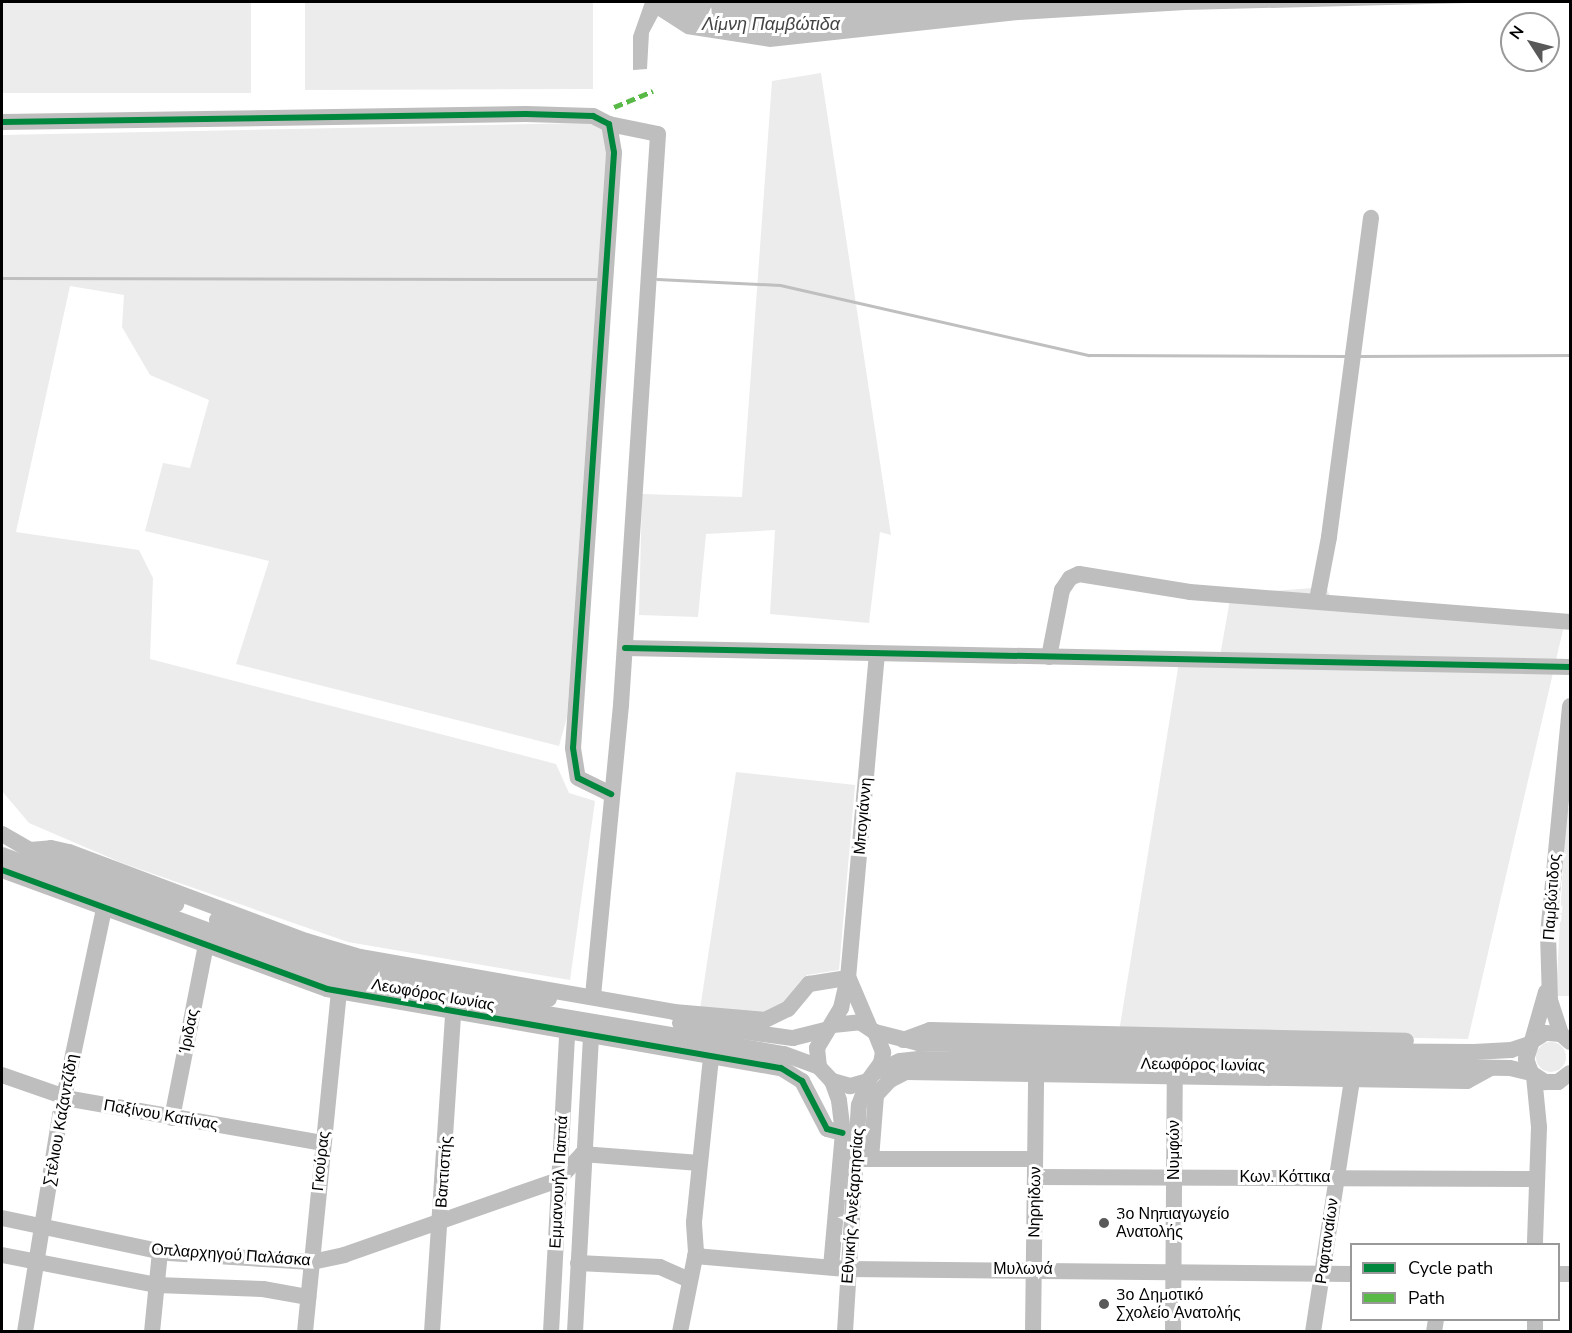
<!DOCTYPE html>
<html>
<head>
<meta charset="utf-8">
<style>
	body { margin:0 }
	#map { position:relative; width:1572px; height:1333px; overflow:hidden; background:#fff; font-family:"Nunito Sans",sans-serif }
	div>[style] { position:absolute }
	.green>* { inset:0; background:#ececec }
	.round { border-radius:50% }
	.water>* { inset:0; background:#bfbfbf }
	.stream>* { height:3px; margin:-1.5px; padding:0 1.5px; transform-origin:1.5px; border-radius:1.5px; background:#bfbfbf }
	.minor>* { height:16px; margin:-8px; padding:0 8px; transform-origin:8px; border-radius:8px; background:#bebebe }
	.quiet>* { height:4.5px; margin-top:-2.25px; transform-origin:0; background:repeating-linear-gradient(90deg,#58b947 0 9px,transparent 0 13.5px) }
	.cycleway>* { height:6px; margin:-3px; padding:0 3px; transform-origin:3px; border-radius:3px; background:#00873e }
	.dots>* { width:16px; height:16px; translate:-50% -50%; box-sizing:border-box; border:3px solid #fff; border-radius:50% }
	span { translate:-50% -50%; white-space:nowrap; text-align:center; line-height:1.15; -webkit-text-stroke:6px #fff; paint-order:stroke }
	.street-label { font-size:16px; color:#000 }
	.poi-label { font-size:16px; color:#000 }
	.left { translate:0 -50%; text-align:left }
	.water-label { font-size:18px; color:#444; font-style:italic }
	.frame { position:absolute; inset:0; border:3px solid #000; pointer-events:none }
	.legend { position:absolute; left:1350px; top:1243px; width:210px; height:78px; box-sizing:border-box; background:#fff; border:2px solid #999; margin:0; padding:8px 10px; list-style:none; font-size:18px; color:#000 }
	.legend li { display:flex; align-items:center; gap:12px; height:30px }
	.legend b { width:30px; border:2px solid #999 }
	.north { position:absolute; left:1500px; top:12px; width:60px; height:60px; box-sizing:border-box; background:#fff; border:2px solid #999; border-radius:50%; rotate:306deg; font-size:16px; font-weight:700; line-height:24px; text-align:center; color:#000 }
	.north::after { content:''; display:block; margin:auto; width:21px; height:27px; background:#595959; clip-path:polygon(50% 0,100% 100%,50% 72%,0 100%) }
</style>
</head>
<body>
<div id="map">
	<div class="green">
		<div style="clip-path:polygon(2px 2px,251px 2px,251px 93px,2px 93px)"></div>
		<div style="clip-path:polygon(305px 2px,593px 2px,593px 89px,305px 90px)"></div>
		<div style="clip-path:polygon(821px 73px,891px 535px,880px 532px,869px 623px,770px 614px,775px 530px,706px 534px,698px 617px,639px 615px,642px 494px,742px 497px,772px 81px)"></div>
		<div style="clip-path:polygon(584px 123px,600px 126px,607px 140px,567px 717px,559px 746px,236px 664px,269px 561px,145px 531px,163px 463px,190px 468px,209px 400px,150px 375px,122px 327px,124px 295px,70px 286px,16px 532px,139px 550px,153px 578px,150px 659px,556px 764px,569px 793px,595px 801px,570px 980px,348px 942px,122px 863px,29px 823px,2px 791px,2px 135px)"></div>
		<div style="clip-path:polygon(1326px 587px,1330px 596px,1566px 617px,1468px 1039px,1119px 1032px,1180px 656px,1220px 656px,1231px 594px)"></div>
		<div style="clip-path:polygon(736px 772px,855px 785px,839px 970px,807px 975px,781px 1008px,763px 1015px,700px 1009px)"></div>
		<div style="clip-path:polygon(1566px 808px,1570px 808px,1570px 996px,1556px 996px)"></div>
		<div class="round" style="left:1536px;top:1042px;width:30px;height:30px"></div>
	</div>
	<div class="water">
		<div style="clip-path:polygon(645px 2px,1508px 2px,1185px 10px,1019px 20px,770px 47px,686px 34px,658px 16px,649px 33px,647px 69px,633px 70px,633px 36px)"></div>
	</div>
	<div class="stream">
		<div style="left:2px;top:278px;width:594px;rotate:0.1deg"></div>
		<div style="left:657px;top:279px;width:123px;rotate:2.8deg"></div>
		<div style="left:780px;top:285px;width:317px;rotate:12.8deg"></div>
		<div style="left:1089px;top:355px;width:257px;rotate:0.2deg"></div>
		<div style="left:1359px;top:356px;width:211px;rotate:-0.3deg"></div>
	</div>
	<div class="minor">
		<div style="left:2px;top:122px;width:524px;rotate:-0.87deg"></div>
		<div style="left:526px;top:114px;width:67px;rotate:1.7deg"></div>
		<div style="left:593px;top:116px;width:18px;rotate:27deg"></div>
		<div style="left:609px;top:124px;width:29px;rotate:80deg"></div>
		<div style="left:614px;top:153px;width:596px;rotate:93.94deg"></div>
		<div style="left:573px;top:748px;width:30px;rotate:81deg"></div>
		<div style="left:578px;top:778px;width:37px;rotate:26deg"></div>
		<div style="left:1317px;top:600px;width:64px;rotate:-79.2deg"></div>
		<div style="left:1329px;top:537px;width:322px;rotate:-82.5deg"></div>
		<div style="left:625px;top:648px;width:945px;rotate:1.15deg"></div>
		<div style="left:1049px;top:657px;width:68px;rotate:-79deg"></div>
		<div style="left:1062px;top:590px;width:14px;rotate:-56deg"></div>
		<div style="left:1070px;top:578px;width:10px;rotate:-24deg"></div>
		<div style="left:1079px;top:574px;width:112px;rotate:9.2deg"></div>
		<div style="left:1190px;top:592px;width:381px;rotate:4.5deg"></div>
		<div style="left:2px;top:834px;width:32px;rotate:30deg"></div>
		<div style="left:30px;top:850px;width:156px;rotate:20.3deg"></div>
		<div style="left:30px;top:850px;width:21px;rotate:-5deg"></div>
		<div style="left:51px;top:848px;width:18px;rotate:13deg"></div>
		<div style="left:69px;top:852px;width:253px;rotate:20.6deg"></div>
		<div style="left:306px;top:941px;width:56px;rotate:16.5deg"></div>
		<div style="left:360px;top:957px;width:319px;rotate:9.9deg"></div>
		<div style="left:674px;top:1012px;width:91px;rotate:5deg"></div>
		<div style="left:765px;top:1020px;width:25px;rotate:-26deg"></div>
		<div style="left:788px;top:1009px;width:33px;rotate:-50deg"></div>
		<div style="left:809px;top:984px;width:39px;rotate:-9deg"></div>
		<div style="left:2px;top:855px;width:360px;rotate:20.1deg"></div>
		<div style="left:340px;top:979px;width:450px;rotate:9.6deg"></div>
		<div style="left:784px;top:1054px;width:37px;rotate:20deg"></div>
		<div style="left:2px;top:870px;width:346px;rotate:20.1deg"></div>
		<div style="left:327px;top:989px;width:461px;rotate:9.9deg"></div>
		<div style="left:781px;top:1068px;width:25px;rotate:32deg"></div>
		<div style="left:802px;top:1081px;width:54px;rotate:62.5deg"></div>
		<div style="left:827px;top:1129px;width:16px;rotate:14deg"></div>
		<div style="left:217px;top:920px;width:154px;rotate:19.4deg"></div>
		<div style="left:362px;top:971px;width:189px;rotate:8.5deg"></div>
		<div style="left:849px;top:979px;width:51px;rotate:66.9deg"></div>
		<div style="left:593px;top:996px;width:292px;rotate:-84.5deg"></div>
		<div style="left:621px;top:705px;width:572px;rotate:-86.29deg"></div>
		<div style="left:658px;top:134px;width:50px;rotate:-168.5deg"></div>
		<div style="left:680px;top:1023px;width:114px;rotate:7.6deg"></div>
		<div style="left:793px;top:1038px;width:34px;rotate:-14deg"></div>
		<div style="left:833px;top:1025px;width:27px;rotate:-6deg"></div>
		<div style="left:860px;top:1022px;width:18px;rotate:34deg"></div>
		<div style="left:875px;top:1032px;width:22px;rotate:68deg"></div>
		<div style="left:883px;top:1052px;width:11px;rotate:100deg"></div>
		<div style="left:881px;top:1063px;width:22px;rotate:126deg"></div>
		<div style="left:868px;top:1081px;width:19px;rotate:164deg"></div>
		<div style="left:850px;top:1086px;width:19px;rotate:-164deg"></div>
		<div style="left:832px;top:1081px;width:19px;rotate:-133deg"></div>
		<div style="left:819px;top:1067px;width:19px;rotate:-96deg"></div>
		<div style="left:817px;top:1048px;width:47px;rotate:-59deg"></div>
		<div style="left:841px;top:1008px;width:31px;rotate:-77deg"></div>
		<div style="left:848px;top:978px;width:326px;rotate:-84.9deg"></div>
		<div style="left:875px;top:1032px;width:44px;rotate:14.3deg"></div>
		<div style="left:918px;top:1043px;width:252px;rotate:1.6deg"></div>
		<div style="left:1170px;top:1050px;width:304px;rotate:0.4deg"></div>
		<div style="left:1474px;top:1052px;width:37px;rotate:-3deg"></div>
		<div style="left:1511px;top:1050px;width:19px;rotate:-18deg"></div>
		<div style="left:1561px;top:1034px;width:35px;rotate:-108deg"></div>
		<div style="left:1550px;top:1001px;width:66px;rotate:-91.7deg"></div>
		<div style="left:1548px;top:935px;width:230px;rotate:-84.5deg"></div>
		<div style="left:903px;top:1040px;width:29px;rotate:-20deg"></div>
		<div style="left:930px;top:1030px;width:476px;rotate:1.3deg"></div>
		<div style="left:1532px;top:1041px;width:51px;rotate:-74.1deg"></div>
		<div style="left:1570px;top:1042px;width:12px;rotate:-138deg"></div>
		<div style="left:1561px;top:1034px;width:16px;rotate:-176deg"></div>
		<div style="left:1545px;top:1033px;width:15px;rotate:148deg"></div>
		<div style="left:1532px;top:1041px;width:19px;rotate:108deg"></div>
		<div style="left:1526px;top:1059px;width:15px;rotate:70deg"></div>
		<div style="left:1531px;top:1073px;width:17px;rotate:33deg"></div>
		<div style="left:1545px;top:1082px;width:13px"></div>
		<div style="left:1558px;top:1082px;width:15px;rotate:-37deg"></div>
		<div style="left:876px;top:1072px;width:26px;rotate:-25deg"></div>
		<div style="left:900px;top:1061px;width:19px;rotate:-6deg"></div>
		<div style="left:919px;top:1059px;width:591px;rotate:0.87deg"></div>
		<div style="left:1510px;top:1068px;width:22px;rotate:13deg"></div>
		<div style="left:2px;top:1075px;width:73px;rotate:19.2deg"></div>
		<div style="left:71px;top:1099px;width:256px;rotate:9.9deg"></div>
		<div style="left:1534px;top:1076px;width:51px;rotate:84.4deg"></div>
		<div style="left:1539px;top:1127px;width:117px;rotate:92deg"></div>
		<div style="left:172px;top:1118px;width:176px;rotate:-78.9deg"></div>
		<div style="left:862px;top:1159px;width:173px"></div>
		<div style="left:871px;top:1159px;width:64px;rotate:-85.5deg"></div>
		<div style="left:876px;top:1095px;width:21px;rotate:-47deg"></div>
		<div style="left:890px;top:1080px;width:18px;rotate:-27deg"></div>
		<div style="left:906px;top:1072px;width:561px;rotate:0.92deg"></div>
		<div style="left:1467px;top:1081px;width:26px;rotate:-29deg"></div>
		<div style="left:1035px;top:1177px;width:500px;rotate:0.23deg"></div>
		<div style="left:2px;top:1218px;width:170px;rotate:11.9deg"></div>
		<div style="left:168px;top:1253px;width:144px;rotate:3.6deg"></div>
		<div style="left:312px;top:1262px;width:33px;rotate:-12deg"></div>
		<div style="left:344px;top:1255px;width:227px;rotate:-19.3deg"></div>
		<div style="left:558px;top:1180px;width:35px;rotate:-47deg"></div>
		<div style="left:582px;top:1154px;width:118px;rotate:4.4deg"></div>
		<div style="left:2px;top:1255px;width:158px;rotate:11deg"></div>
		<div style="left:157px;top:1285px;width:106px;rotate:2.2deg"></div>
		<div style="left:263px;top:1289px;width:46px;rotate:10.1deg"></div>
		<div style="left:695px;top:1256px;width:154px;rotate:4.9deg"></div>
		<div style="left:848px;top:1269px;width:504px;rotate:0.57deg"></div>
		<div style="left:578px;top:1263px;width:82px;rotate:2.8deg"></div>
		<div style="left:660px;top:1267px;width:32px;rotate:24deg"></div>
		<div style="left:831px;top:1267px;width:135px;rotate:-84.9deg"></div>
		<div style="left:843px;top:1133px;width:33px;rotate:-97deg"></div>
		<div style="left:839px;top:1100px;width:20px;rotate:-110deg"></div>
		<div style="left:1558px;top:1274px;width:12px"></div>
		<div style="left:1535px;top:1320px;width:12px;rotate:90deg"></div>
		<div style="left:25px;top:1332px;width:219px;rotate:-80.8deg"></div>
		<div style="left:60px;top:1116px;width:212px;rotate:-78deg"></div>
		<div style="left:152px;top:1332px;width:80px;rotate:-84.3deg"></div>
		<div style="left:305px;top:1332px;width:343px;rotate:-84.3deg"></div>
		<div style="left:432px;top:1332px;width:320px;rotate:-86.2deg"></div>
		<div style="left:551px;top:1332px;width:300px;rotate:-86.9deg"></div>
		<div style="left:575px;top:1332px;width:297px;rotate:-86.9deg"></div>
		<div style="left:680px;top:1332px;width:82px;rotate:-78.7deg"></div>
		<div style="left:696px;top:1252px;width:30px;rotate:-94deg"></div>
		<div style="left:694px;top:1222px;width:166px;rotate:-84.1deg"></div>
		<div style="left:845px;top:1332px;width:227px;rotate:-86.5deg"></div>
		<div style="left:859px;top:1105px;width:26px;rotate:-69deg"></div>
		<div style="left:1033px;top:1332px;width:259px;rotate:-89.3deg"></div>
		<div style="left:1173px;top:1332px;width:255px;rotate:-89.6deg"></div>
		<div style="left:1313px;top:1332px;width:256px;rotate:-81.2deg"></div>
		<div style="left:1434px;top:1332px;width:12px;rotate:-81deg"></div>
	</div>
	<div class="quiet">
		<div style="left:614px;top:107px;width:42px;rotate:-22.3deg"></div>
	</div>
	<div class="cycleway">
		<div style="left:2px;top:122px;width:524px;rotate:-0.87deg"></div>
		<div style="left:526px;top:114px;width:67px;rotate:1.7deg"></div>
		<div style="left:593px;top:116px;width:18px;rotate:27deg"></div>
		<div style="left:609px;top:124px;width:29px;rotate:80deg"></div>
		<div style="left:614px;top:153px;width:596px;rotate:93.94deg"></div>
		<div style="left:573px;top:748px;width:30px;rotate:81deg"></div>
		<div style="left:578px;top:778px;width:37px;rotate:26deg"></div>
		<div style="left:625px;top:648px;width:945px;rotate:1.15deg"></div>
		<div style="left:2px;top:870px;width:346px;rotate:20.1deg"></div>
		<div style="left:327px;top:989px;width:461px;rotate:9.9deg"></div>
		<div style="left:781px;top:1068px;width:25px;rotate:32deg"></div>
		<div style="left:802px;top:1081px;width:54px;rotate:62.5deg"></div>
		<div style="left:827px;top:1129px;width:16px;rotate:14deg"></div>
	</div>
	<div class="dots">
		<div style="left:1104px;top:1223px;background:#595959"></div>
		<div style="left:1104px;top:1304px;background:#595959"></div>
	</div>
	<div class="street-label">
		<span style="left:863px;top:816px;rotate:-85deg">Μπογιάννη</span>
		<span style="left:1552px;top:897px;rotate:-86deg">Παμβώτιδος</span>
		<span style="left:433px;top:995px;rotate:10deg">Λεωφόρος Ιωνίας</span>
		<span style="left:189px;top:1031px;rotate:-79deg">Ίριδας</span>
		<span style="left:1203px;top:1065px;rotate:1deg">Λεωφόρος Ιωνίας</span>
		<span style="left:161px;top:1115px;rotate:10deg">Παξίνου Κατίνας</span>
		<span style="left:61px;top:1120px;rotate:-80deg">Στέλιου Καζαντζίδη</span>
		<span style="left:1174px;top:1150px;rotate:-90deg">Νυμφών</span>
		<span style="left:321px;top:1161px;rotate:-84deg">Γκούρας</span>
		<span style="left:444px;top:1172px;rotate:-86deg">Βαπτιστής</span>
		<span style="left:1285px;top:1177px">Κων. Κόττικα</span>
		<span style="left:559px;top:1182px;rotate:-87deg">Εμμανουήλ Παππά</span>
		<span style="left:1035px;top:1202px;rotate:-89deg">Νηρηίδων</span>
		<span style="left:853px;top:1206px;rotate:-86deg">Εθνικής Ανεξαρτησίας</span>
		<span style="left:1327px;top:1241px;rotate:-82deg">Ραφταναίων</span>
		<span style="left:231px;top:1255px;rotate:4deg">Οπλαρχηγού Παλάσκα</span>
		<span style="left:1023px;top:1269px">Μυλωνά</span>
	</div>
	<div class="poi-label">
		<span class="left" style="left:1116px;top:1223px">3ο Νηπιαγωγείο<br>Ανατολής</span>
		<span class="left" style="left:1116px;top:1304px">3ο Δημοτικό<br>Σχολείο Ανατολής</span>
	</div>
	<div class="water-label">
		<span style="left:771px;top:24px">Λίμνη Παμβώτιδα</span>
	</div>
	<div class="frame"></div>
	<ul class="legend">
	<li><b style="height:8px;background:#00873e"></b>Cycle path</li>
	<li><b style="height:8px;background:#58b947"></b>Path</li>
	</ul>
	<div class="north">N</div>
</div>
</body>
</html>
